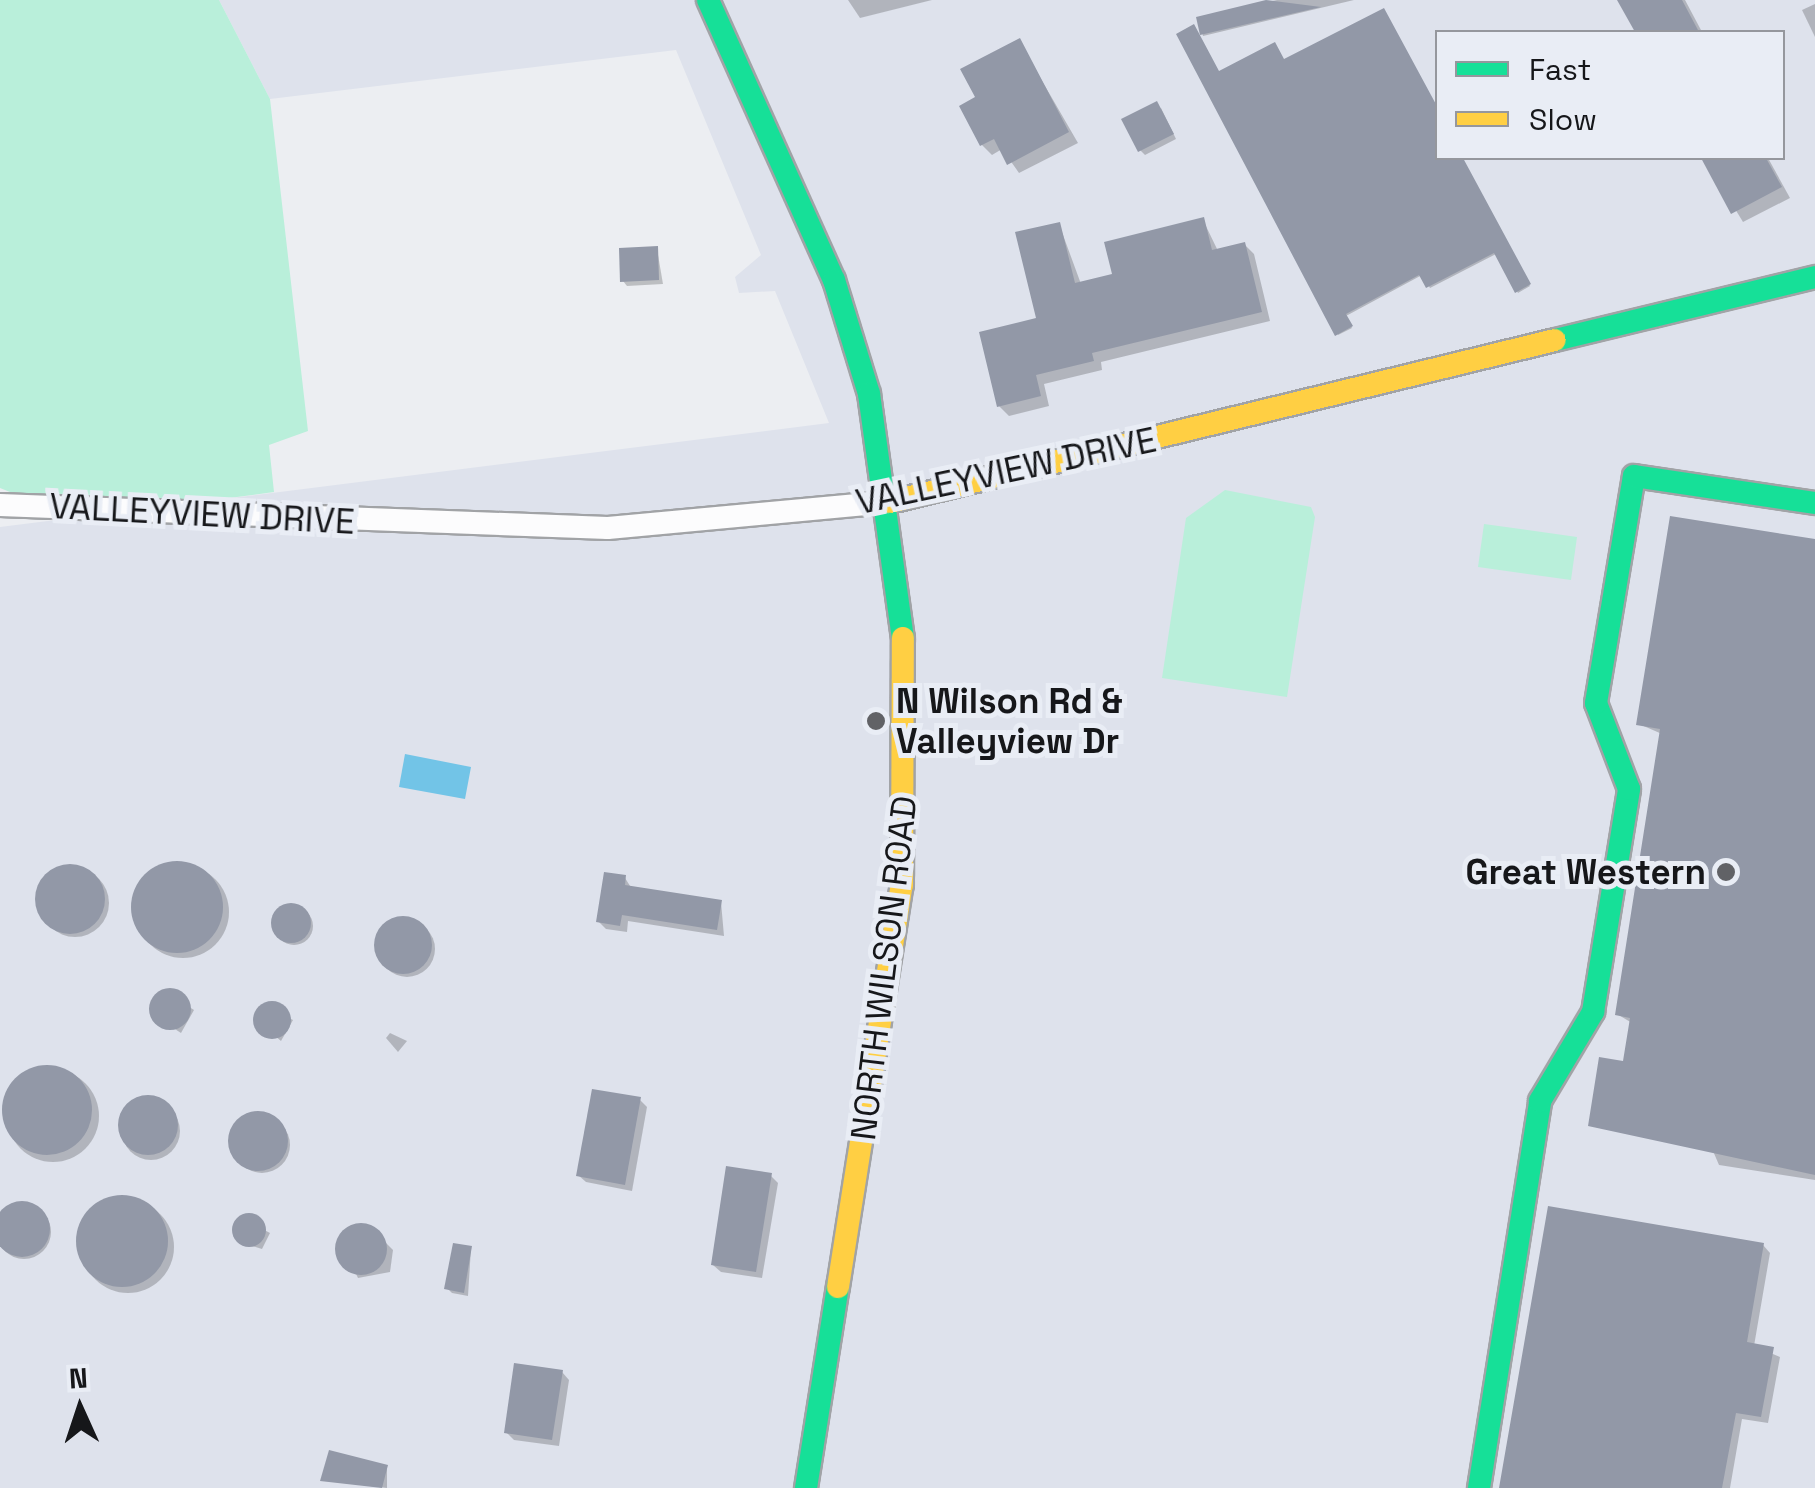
<!DOCTYPE html>
<html>
<head>
<meta charset="utf-8">
<style>
	body { margin:0 }
	#map { position:relative; width:1815px; height:1488px; overflow:hidden; background:#eceef2; font-family:"Space Grotesk",sans-serif }
	div>[style] { position:absolute }
	.built>* { inset:0; background:#dee2ec }
	.green>* { inset:0; background:#b9efda }
	.water>* { inset:0; background:#72c4e7 }
	.shadow>* { inset:0; background:#0003 }
	.round { border-radius:50% }
	.building>* { inset:0; background:#9298a7 }
	.roads { filter:drop-shadow(2px 0 #a1a3a6) drop-shadow(-2px 0 #a1a3a6) drop-shadow(0 2px #a1a3a6) drop-shadow(0 -2px #a1a3a6) }
	.street>* { height:22px; margin:-11px; padding:0 11px; transform-origin:11px; border-radius:11px; background:#fcfcfd }
	.fast>* { height:22px; margin:-11px; padding:0 11px; transform-origin:11px; border-radius:11px; background:#16e098 }
	.slow>* { height:22px; margin:-11px; padding:0 11px; transform-origin:11px; border-radius:11px; background:#ffcf43 }
	.dots>* { width:28px; height:28px; translate:-50% -50%; box-sizing:border-box; border:5px solid #e9edf5; border-radius:50% }
	span { translate:-50% -50%; white-space:nowrap; text-align:center; line-height:1.15; -webkit-text-stroke:10px #e9edf5; paint-order:stroke }
	.street-label { font-size:35px; color:#16171a }
	.poi-label { font-size:35px; color:#16171a; font-weight:700 }
	.left { translate:0 -50%; text-align:left }
	.right { translate:-100% -50%; text-align:right }
	.legend { position:absolute; left:1435px; top:30px; width:350px; height:130px; box-sizing:border-box; background:#e9edf5; border:2px solid #95979d; margin:0; padding:12px 18px; list-style:none; font-size:30px; color:#16171a }
	.legend li { display:flex; align-items:center; gap:20px; height:50px }
	.legend b { width:50px; border:2px solid #95979d }
	.north { position:absolute; left:30px; top:1358px; width:100px; height:100px; -webkit-text-stroke:8px #e9edf5; paint-order:stroke; rotate:357deg; font-size:28px; font-weight:700; line-height:40px; text-align:center; color:#16171a }
	.north::after { content:''; display:block; margin:auto; width:35px; height:45px; background:#16171a; clip-path:polygon(50% 0,100% 100%,50% 72%,0 100%) }
</style>
</head>
<body>
<div id="map">
	<div class="built">
		<div style="clip-path:polygon(evenodd,219px 0,1815px 0,1815px 1488px,0 1488px,0 527px,829px 423px,775px 291px,739px 293px,735px 277px,761px 255px,676px 50px,270px 99px,219px 0,1438px 32px,1782px 32px,1782px 158px,1438px 158px,1438px 32px)"></div>
	</div>
	<div class="green">
		<div style="clip-path:polygon(0 0,219px 0,270px 99px,308px 431px,269px 445px,274px 492px,214px 500px,20px 496px,0 488px)"></div>
		<div style="clip-path:polygon(1225px 490px,1311px 507px,1315px 517px,1287px 697px,1162px 678px,1186px 518px)"></div>
		<div style="clip-path:polygon(1484px 524px,1577px 537px,1571px 580px,1478px 567px)"></div>
	</div>
	<div class="water">
		<div style="clip-path:polygon(405px 754px,471px 767px,465px 799px,399px 787px)"></div>
	</div>
	<div class="shadow">
		<div style="clip-path:polygon(848px 0,932px 0,860px 18px)"></div>
		<div style="clip-path:polygon(1277px 0,1354px 0,1203px 36px,1199px 18px)"></div>
		<div style="clip-path:polygon(1620px 0,1685px 0,1702px 32px,1637px 32px)"></div>
		<div style="clip-path:polygon(1815px 4px,1815px 37px,1802px 10px)"></div>
		<div style="clip-path:polygon(1019px 41px,1078px 143px,1019px 173px,1002px 149px,992px 155px,982px 145px,978px 98px)"></div>
		<div style="clip-path:polygon(1284px 62px,1438px 158px,1462px 158px,1530px 286px,1518px 293px,1496px 254px,1430px 288px,1422px 275px,1346px 316px,1352px 328px,1338px 335px,1219px 74px)"></div>
		<div style="clip-path:polygon(1161px 108px,1176px 139px,1145px 155px,1140px 150px)"></div>
		<div style="clip-path:polygon(1704px 158px,1768px 158px,1790px 198px,1743px 222px)"></div>
		<div style="clip-path:polygon(1203px 220px,1218px 251px,1244px 244px,1254px 254px,1270px 321px,1101px 362px,1102px 370px,1044px 384px,1049px 406px,1009px 416px,999px 406px,1039px 320px,1059px 224px,1081px 284px,1115px 276px)"></div>
		<div style="clip-path:polygon(657px 249px,663px 284px,627px 286px,623px 281px)"></div>
		<div style="clip-path:polygon(1815px 542px,1815px 1180px,1719px 1165px,1713px 1151px,1591px 1126px,1625px 1064px,1632px 1023px,1617px 1014px,1662px 734px,1639px 724px)"></div>
		<div class="round" style="left:137px;top:866px;width:92px;height:92px"></div>
		<div class="round" style="left:41px;top:869px;width:68px;height:68px"></div>
		<div style="clip-path:polygon(625px 878px,632px 889px,721px 902px,724px 936px,628px 921px,627px 932px,606px 929px,599px 922px)"></div>
		<div class="round" style="left:275px;top:907px;width:38px;height:38px"></div>
		<div class="round" style="left:379px;top:921px;width:56px;height:56px"></div>
		<div style="clip-path:polygon(166px 992px,194px 1010px,181px 1033px,152px 1014px)"></div>
		<div style="clip-path:polygon(264px 1006px,293px 1020px,281px 1041px,256px 1020px)"></div>
		<div style="clip-path:polygon(390px 1033px,407px 1041px,398px 1052px,386px 1038px)"></div>
		<div class="round" style="left:7px;top:1070px;width:92px;height:92px"></div>
		<div style="clip-path:polygon(640px 1100px,647px 1107px,632px 1191px,586px 1182px,578px 1175px)"></div>
		<div class="round" style="left:122px;top:1102px;width:58px;height:58px"></div>
		<div class="round" style="left:234px;top:1117px;width:56px;height:56px"></div>
		<div style="clip-path:polygon(770px 1175px,778px 1183px,762px 1278px,721px 1272px,713px 1265px)"></div>
		<div class="round" style="left:82px;top:1201px;width:92px;height:92px"></div>
		<div class="round" style="left:-3px;top:1205px;width:54px;height:54px"></div>
		<div style="clip-path:polygon(242px 1218px,270px 1233px,262px 1249px,239px 1242px)"></div>
		<div style="clip-path:polygon(369px 1226px,393px 1250px,390px 1272px,358px 1278px,340px 1240px)"></div>
		<div style="clip-path:polygon(1763px 1245px,1770px 1253px,1754px 1346px,1780px 1357px,1768px 1423px,1742px 1419px,1730px 1488px,1501px 1488px)"></div>
		<div style="clip-path:polygon(471px 1248px,468px 1296px,452px 1293px,447px 1288px)"></div>
		<div style="clip-path:polygon(562px 1372px,569px 1380px,559px 1446px,514px 1440px,506px 1432px)"></div>
		<div style="clip-path:polygon(387px 1467px,387px 1488px,323px 1480px)"></div>
	</div>
	<div class="building">
		<div style="clip-path:polygon(1266px 0,1321px 7px,1200px 35px,1196px 17px)"></div>
		<div style="clip-path:polygon(1617px 0,1682px 0,1699px 32px,1635px 32px)"></div>
		<div style="clip-path:polygon(1384px 8px,1438px 108px,1438px 158px,1463px 158px,1531px 284px,1515px 293px,1494px 253px,1426px 288px,1419px 275px,1346px 314px,1353px 326px,1335px 336px,1176px 34px,1194px 24px,1219px 71px,1275px 42px,1284px 59px)"></div>
		<div style="clip-path:polygon(1020px 38px,1069px 132px,1007px 165px,994px 139px,980px 146px,959px 106px,975px 97px,960px 69px)"></div>
		<div style="clip-path:polygon(1157px 101px,1174px 134px,1138px 152px,1121px 119px)"></div>
		<div style="clip-path:polygon(1701px 158px,1766px 158px,1782px 187px,1731px 214px)"></div>
		<div style="clip-path:polygon(1204px 217px,1212px 250px,1245px 242px,1262px 312px,1092px 353px,1094px 361px,1036px 375px,1041px 396px,997px 407px,979px 332px,1036px 318px,1015px 232px,1060px 222px,1075px 283px,1112px 274px,1104px 242px)"></div>
		<div style="clip-path:polygon(658px 246px,659px 280px,620px 282px,619px 248px)"></div>
		<div style="clip-path:polygon(1670px 516px,1815px 539px,1815px 1175px,1588px 1126px,1599px 1057px,1623px 1061px,1630px 1018px,1615px 1015px,1660px 729px,1636px 725px)"></div>
		<div class="round" style="left:131px;top:861px;width:92px;height:92px"></div>
		<div class="round" style="left:35px;top:864px;width:70px;height:70px"></div>
		<div style="clip-path:polygon(604px 872px,626px 875px,625px 885px,722px 900px,717px 930px,622px 915px,620px 926px,596px 922px)"></div>
		<div class="round" style="left:271px;top:903px;width:40px;height:40px"></div>
		<div class="round" style="left:374px;top:916px;width:58px;height:58px"></div>
		<div class="round" style="left:149px;top:988px;width:42px;height:42px"></div>
		<div class="round" style="left:253px;top:1001px;width:38px;height:38px"></div>
		<div class="round" style="left:2px;top:1065px;width:90px;height:90px"></div>
		<div style="clip-path:polygon(592px 1089px,641px 1097px,625px 1185px,576px 1176px)"></div>
		<div class="round" style="left:118px;top:1095px;width:60px;height:60px"></div>
		<div class="round" style="left:228px;top:1111px;width:60px;height:60px"></div>
		<div style="clip-path:polygon(726px 1166px,772px 1173px,756px 1272px,711px 1265px)"></div>
		<div class="round" style="left:76px;top:1195px;width:92px;height:92px"></div>
		<div class="round" style="left:-6px;top:1201px;width:56px;height:56px"></div>
		<div style="clip-path:polygon(1548px 1206px,1764px 1243px,1747px 1342px,1774px 1347px,1761px 1417px,1736px 1413px,1722px 1488px,1499px 1488px)"></div>
		<div class="round" style="left:232px;top:1213px;width:34px;height:34px"></div>
		<div class="round" style="left:335px;top:1223px;width:52px;height:52px"></div>
		<div style="clip-path:polygon(453px 1243px,472px 1246px,464px 1293px,444px 1289px)"></div>
		<div style="clip-path:polygon(514px 1363px,563px 1370px,552px 1440px,504px 1433px)"></div>
		<div style="clip-path:polygon(329px 1450px,388px 1465px,382px 1488px,320px 1481px)"></div>
	</div>
	<div class="roads">
		<div class="street">
			<div style="left:0;top:505px;width:608px;rotate:2.17deg"></div>
			<div style="left:608px;top:528px;width:283px;rotate:-5.3deg"></div>
		</div>
		<div class="fast">
			<div style="left:708px;top:0;width:307px;rotate:65.8deg"></div>
			<div style="left:834px;top:280px;width:119px;rotate:72.9deg"></div>
			<div style="left:869px;top:394px;width:246px;rotate:82.1deg"></div>
			<div style="left:1555px;top:340px;width:268px;rotate:-13.6deg"></div>
			<div style="left:806px;top:1488px;width:204px;rotate:-81deg"></div>
			<div style="left:1479px;top:1488px;width:392px;rotate:-81deg"></div>
			<div style="left:1540px;top:1101px;width:104px;rotate:-59.2deg"></div>
			<div style="left:1593px;top:1012px;width:226px;rotate:-80.8deg"></div>
			<div style="left:1629px;top:789px;width:92px;rotate:-111deg"></div>
			<div style="left:1596px;top:703px;width:230px;rotate:-80.5deg"></div>
			<div style="left:1634px;top:476px;width:183px;rotate:8.5deg"></div>
		</div>
		<div class="slow">
			<div style="left:890px;top:502px;width:684px;rotate:-13.69deg"></div>
			<div style="left:838px;top:1287px;width:407px;rotate:-81deg"></div>
			<div style="left:902px;top:885px;width:247px;rotate:-89.8deg"></div>
		</div>
	</div>
	<div class="dots">
		<div style="left:876px;top:721px;background:#616266"></div>
		<div style="left:1726px;top:872px;background:#616266"></div>
	</div>
	<div class="street-label">
		<span style="left:1006px;top:471px;rotate:-12deg">VALLEYVIEW DRIVE</span>
		<span style="left:202px;top:514px;rotate:3deg">VALLEYVIEW DRIVE</span>
		<span style="left:884px;top:968px;rotate:-83deg">NORTH WILSON ROAD</span>
	</div>
	<div class="poi-label">
		<span class="left" style="left:896px;top:721px">N Wilson Rd &amp;<br>Valleyview Dr</span>
		<span class="right" style="left:1706px;top:872px">Great Western</span>
	</div>
	<ul class="legend">
	<li><b style="height:12px;background:#16e098"></b>Fast</li>
	<li><b style="height:12px;background:#ffcf43"></b>Slow</li>
	</ul>
	<div class="north">N</div>
</div>
</body>
</html>
